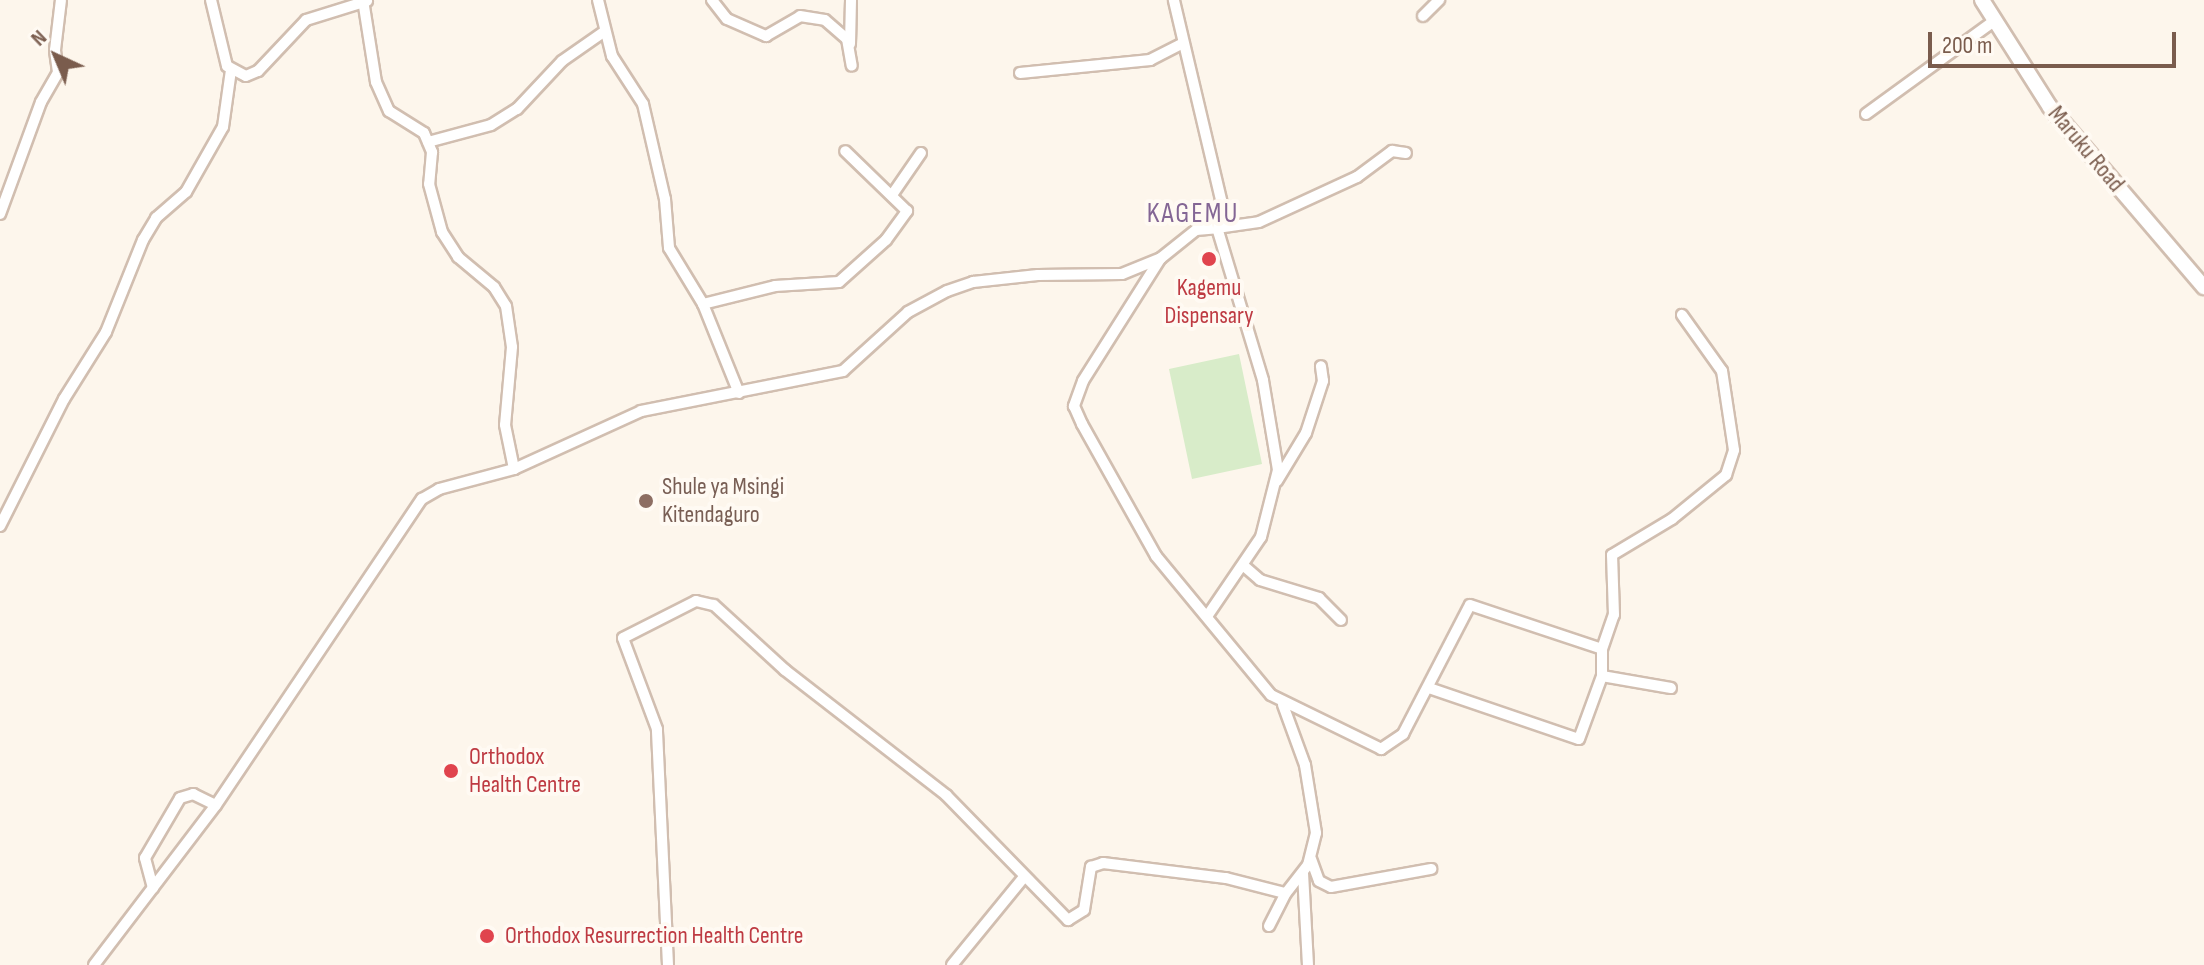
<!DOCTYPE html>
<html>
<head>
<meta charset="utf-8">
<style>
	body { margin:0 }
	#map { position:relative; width:2204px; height:965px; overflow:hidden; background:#fdf6ec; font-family:"Sofia Sans Condensed",sans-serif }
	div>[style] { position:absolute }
	.green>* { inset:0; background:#d8ecc9 }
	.roads { filter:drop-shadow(2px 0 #d1beb0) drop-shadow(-2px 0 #d1beb0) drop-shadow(0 2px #d1beb0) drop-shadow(0 -2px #d1beb0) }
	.street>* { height:10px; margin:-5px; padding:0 5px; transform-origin:5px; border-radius:5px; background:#fff }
	.secondary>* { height:14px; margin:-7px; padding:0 7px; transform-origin:7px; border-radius:7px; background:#fff }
	.dots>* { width:22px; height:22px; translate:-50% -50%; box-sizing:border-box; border:4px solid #fffaf3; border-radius:50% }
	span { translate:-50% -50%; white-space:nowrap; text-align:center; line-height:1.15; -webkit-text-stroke:8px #fffaf3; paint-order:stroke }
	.street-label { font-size:24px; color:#7a5c4d }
	.health-label { font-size:24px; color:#be3a42 }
	.left { translate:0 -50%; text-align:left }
	.education-label { font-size:24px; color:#785e54 }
	.quarter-label { font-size:28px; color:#846695; letter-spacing:2px }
	.north { position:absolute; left:16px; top:16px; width:80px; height:80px; -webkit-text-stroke:6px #fffaf3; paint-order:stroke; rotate:316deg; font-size:22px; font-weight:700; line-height:32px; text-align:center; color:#7a5c4d }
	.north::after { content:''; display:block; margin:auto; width:28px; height:36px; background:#7a5c4d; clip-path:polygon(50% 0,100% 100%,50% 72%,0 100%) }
	.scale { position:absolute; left:1928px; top:32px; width:248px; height:36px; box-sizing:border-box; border:4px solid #7a5c4d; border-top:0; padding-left:10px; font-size:24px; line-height:28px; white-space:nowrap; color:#7a5c4d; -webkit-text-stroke:6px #fffaf3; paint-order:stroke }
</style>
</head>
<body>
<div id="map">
	<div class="green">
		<div style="clip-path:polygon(1239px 354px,1262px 464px,1192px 479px,1169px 369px)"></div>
	</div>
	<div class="roads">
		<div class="street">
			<div style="left:211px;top:0;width:68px;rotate:76.4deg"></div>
			<div style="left:227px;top:66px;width:21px;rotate:28deg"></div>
			<div style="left:246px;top:76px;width:13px;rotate:-23deg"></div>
			<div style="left:258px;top:71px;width:70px;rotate:-46.7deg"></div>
			<div style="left:306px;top:20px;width:64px;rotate:-17.3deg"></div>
			<div style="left:363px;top:0;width:83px;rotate:81deg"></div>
			<div style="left:376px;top:82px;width:32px;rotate:66deg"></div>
			<div style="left:389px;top:111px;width:41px;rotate:32.2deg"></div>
			<div style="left:424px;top:133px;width:21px;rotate:67deg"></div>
			<div style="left:432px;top:152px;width:32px;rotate:95deg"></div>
			<div style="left:429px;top:184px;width:50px;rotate:74.8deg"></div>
			<div style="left:442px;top:232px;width:30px;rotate:57deg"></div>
			<div style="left:458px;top:257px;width:47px;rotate:39.8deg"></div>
			<div style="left:494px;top:287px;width:22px;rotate:58deg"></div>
			<div style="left:506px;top:306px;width:41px;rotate:81.7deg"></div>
			<div style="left:512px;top:347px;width:78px;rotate:95.1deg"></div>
			<div style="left:505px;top:425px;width:45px;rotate:78.4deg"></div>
			<div style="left:598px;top:0;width:58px;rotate:76deg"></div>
			<div style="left:612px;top:56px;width:57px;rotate:57.1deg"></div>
			<div style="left:643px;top:104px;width:98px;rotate:77deg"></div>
			<div style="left:665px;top:199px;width:49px;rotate:85.3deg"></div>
			<div style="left:669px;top:248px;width:66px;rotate:58.7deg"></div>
			<div style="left:703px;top:304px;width:96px;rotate:68deg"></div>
			<div style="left:712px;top:0;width:24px;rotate:52deg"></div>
			<div style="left:727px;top:19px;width:43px;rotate:23.6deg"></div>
			<div style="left:766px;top:36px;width:39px;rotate:-30deg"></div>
			<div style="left:800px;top:16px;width:25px;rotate:9deg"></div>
			<div style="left:825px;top:20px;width:29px;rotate:41deg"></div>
			<div style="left:847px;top:39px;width:27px;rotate:80deg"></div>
			<div style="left:1423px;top:16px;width:23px;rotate:-45deg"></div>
			<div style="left:850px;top:44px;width:44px;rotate:-88.7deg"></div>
			<div style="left:1020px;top:73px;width:131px;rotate:-5.7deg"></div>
			<div style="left:1150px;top:60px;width:36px;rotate:-27deg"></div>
			<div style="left:1866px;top:114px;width:158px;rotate:-36deg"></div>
			<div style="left:428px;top:142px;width:65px;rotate:-15.1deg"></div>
			<div style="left:491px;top:125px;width:31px;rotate:-32deg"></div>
			<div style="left:517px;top:109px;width:66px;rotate:-46.8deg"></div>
			<div style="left:562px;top:61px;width:52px;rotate:-34.9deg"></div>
			<div style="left:892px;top:195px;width:51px;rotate:-55.4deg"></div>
			<div style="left:0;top:214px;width:119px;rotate:-69.9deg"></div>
			<div style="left:41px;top:102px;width:34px;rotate:-60deg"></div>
			<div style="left:58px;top:72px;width:22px;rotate:-98deg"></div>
			<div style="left:55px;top:50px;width:50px;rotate:-83.2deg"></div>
			<div style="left:1160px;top:259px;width:144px;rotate:122.3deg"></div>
			<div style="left:1083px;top:381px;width:27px;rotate:110deg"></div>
			<div style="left:1074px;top:406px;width:20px;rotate:66deg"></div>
			<div style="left:1082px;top:424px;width:151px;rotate:60.7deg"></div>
			<div style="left:1156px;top:556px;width:180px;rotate:50.4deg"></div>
			<div style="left:1271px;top:695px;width:123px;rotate:26.1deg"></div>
			<div style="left:1381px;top:749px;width:27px;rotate:-34deg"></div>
			<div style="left:1403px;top:734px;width:145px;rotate:-62.6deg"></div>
			<div style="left:1470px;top:605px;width:139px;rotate:18.4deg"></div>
			<div style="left:1602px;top:649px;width:36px;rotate:-71deg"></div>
			<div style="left:1614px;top:615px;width:60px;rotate:-91.9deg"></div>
			<div style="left:1612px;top:555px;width:70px;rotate:-31deg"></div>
			<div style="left:1672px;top:519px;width:70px;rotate:-39.2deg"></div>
			<div style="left:1726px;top:475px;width:26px;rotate:-72deg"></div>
			<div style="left:1734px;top:450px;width:80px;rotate:-98.6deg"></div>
			<div style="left:1722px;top:371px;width:69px;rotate:-125.5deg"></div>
			<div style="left:703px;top:304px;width:74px;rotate:-14deg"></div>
			<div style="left:775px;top:286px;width:64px;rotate:-3.6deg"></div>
			<div style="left:839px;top:282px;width:63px;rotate:-41.8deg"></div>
			<div style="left:886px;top:240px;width:36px;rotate:-54deg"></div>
			<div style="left:907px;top:211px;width:86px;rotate:-135.9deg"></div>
			<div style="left:1277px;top:481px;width:56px;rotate:-58.9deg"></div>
			<div style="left:1306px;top:433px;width:55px;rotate:-71.9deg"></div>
			<div style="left:1323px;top:381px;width:15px;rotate:-98deg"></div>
			<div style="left:0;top:526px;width:142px;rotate:-63.3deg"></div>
			<div style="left:64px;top:399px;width:79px;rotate:-57.9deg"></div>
			<div style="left:106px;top:332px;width:99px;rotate:-68.1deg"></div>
			<div style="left:143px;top:240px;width:26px;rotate:-59deg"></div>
			<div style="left:156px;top:218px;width:40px;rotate:-41deg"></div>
			<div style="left:186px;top:192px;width:75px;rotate:-60.4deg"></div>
			<div style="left:223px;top:127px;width:58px;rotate:-82deg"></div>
			<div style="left:1244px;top:566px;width:21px;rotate:41deg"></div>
			<div style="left:1260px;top:580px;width:62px;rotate:17deg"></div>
			<div style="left:1319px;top:598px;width:31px;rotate:45deg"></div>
			<div style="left:1208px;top:615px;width:94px;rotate:-55.8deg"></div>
			<div style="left:1261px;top:537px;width:69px;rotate:-75.8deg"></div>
			<div style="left:1278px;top:470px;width:91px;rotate:-99.5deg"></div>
			<div style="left:1263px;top:380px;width:159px;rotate:-106.8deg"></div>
			<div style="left:1217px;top:228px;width:42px;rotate:-8.1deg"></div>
			<div style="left:1259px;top:222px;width:108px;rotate:-24.7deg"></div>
			<div style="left:1357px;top:177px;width:44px;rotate:-36.6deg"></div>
			<div style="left:1392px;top:151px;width:14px;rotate:8deg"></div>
			<div style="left:1602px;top:676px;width:70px;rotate:9.9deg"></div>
			<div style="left:1429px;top:688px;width:158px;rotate:18.8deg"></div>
			<div style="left:1579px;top:739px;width:67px;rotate:-69.9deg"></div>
			<div style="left:1602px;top:676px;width:27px;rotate:-90deg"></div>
			<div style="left:1311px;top:859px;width:23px;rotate:70deg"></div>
			<div style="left:1319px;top:881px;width:13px;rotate:27deg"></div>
			<div style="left:1331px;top:887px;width:102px;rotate:-10.2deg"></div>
			<div style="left:1303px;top:873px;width:92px;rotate:86.9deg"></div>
			<div style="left:153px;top:888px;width:31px;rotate:-105deg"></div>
			<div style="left:145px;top:858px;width:69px;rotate:-59.7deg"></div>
			<div style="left:180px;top:798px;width:14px;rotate:-17deg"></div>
			<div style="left:193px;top:794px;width:25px;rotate:26deg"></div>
			<div style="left:1269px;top:926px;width:37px;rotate:-63deg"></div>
			<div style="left:1286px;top:893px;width:36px;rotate:-52deg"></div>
			<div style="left:1308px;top:865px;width:33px;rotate:-76deg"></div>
			<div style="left:1316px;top:833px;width:69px;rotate:-99.2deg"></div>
			<div style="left:1305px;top:765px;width:64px;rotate:-110.1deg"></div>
			<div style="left:94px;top:965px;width:201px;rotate:-52.7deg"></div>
			<div style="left:216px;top:805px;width:369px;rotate:-56.1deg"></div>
			<div style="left:422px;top:499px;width:20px;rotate:-30deg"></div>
			<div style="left:439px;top:489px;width:78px;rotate:-14.9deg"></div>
			<div style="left:514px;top:469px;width:140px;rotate:-24.5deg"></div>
			<div style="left:641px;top:411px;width:206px;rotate:-11.2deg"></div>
			<div style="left:843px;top:371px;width:88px;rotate:-42.2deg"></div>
			<div style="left:908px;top:312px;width:44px;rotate:-28.3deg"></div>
			<div style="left:947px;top:291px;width:28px;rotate:-19deg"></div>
			<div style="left:973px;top:282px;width:65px;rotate:-6.1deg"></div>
			<div style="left:1038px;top:275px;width:84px;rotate:-0.7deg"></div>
			<div style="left:1122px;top:274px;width:42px;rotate:-22.3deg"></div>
			<div style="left:1161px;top:258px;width:45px;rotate:-38.7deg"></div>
			<div style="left:1196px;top:230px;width:21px;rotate:-5deg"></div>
			<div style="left:1217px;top:228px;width:21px;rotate:-73deg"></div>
			<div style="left:1223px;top:208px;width:214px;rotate:-103.3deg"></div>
			<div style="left:668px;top:965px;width:236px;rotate:-92.7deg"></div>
			<div style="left:657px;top:729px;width:97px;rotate:-110.5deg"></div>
			<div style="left:623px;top:638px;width:82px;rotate:-26.9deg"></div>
			<div style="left:696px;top:601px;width:18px;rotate:13deg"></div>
			<div style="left:714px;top:605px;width:96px;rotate:42.5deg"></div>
			<div style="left:785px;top:670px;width:204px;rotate:37.8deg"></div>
			<div style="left:946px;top:795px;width:175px;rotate:45.7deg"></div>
			<div style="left:1068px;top:920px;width:19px;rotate:-32deg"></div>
			<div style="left:1084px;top:910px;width:44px;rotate:-80.8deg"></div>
			<div style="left:1091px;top:867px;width:13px;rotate:-18deg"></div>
			<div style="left:1103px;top:863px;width:124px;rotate:7deg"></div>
			<div style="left:1226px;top:878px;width:61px;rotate:14.3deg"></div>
			<div style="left:952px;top:965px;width:114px;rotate:-50.7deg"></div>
		</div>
		<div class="secondary">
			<div style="left:1982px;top:0;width:127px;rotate:57.6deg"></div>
			<div style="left:2050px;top:107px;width:237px;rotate:49.5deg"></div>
		</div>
	</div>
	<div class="dots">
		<div style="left:1209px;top:259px;background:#e0444e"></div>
		<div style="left:646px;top:501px;background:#8d6e63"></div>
		<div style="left:451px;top:771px;background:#e0444e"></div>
		<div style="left:487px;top:936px;background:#e0444e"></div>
	</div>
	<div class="street-label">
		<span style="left:2086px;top:149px;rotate:50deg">Maruku Road</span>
	</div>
	<div class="health-label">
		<span style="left:1209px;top:302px">Kagemu<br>Dispensary</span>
		<span class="left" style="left:469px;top:771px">Orthodox<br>Health Centre</span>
		<span class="left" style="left:505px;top:936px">Orthodox Resurrection Health Centre</span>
	</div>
	<div class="education-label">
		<span class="left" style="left:662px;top:501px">Shule ya Msingi<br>Kitendaguro</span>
	</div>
	<div class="quarter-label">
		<span style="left:1193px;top:214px">KAGEMU</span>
	</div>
	<div class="north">N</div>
	<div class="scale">200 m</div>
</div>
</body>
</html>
